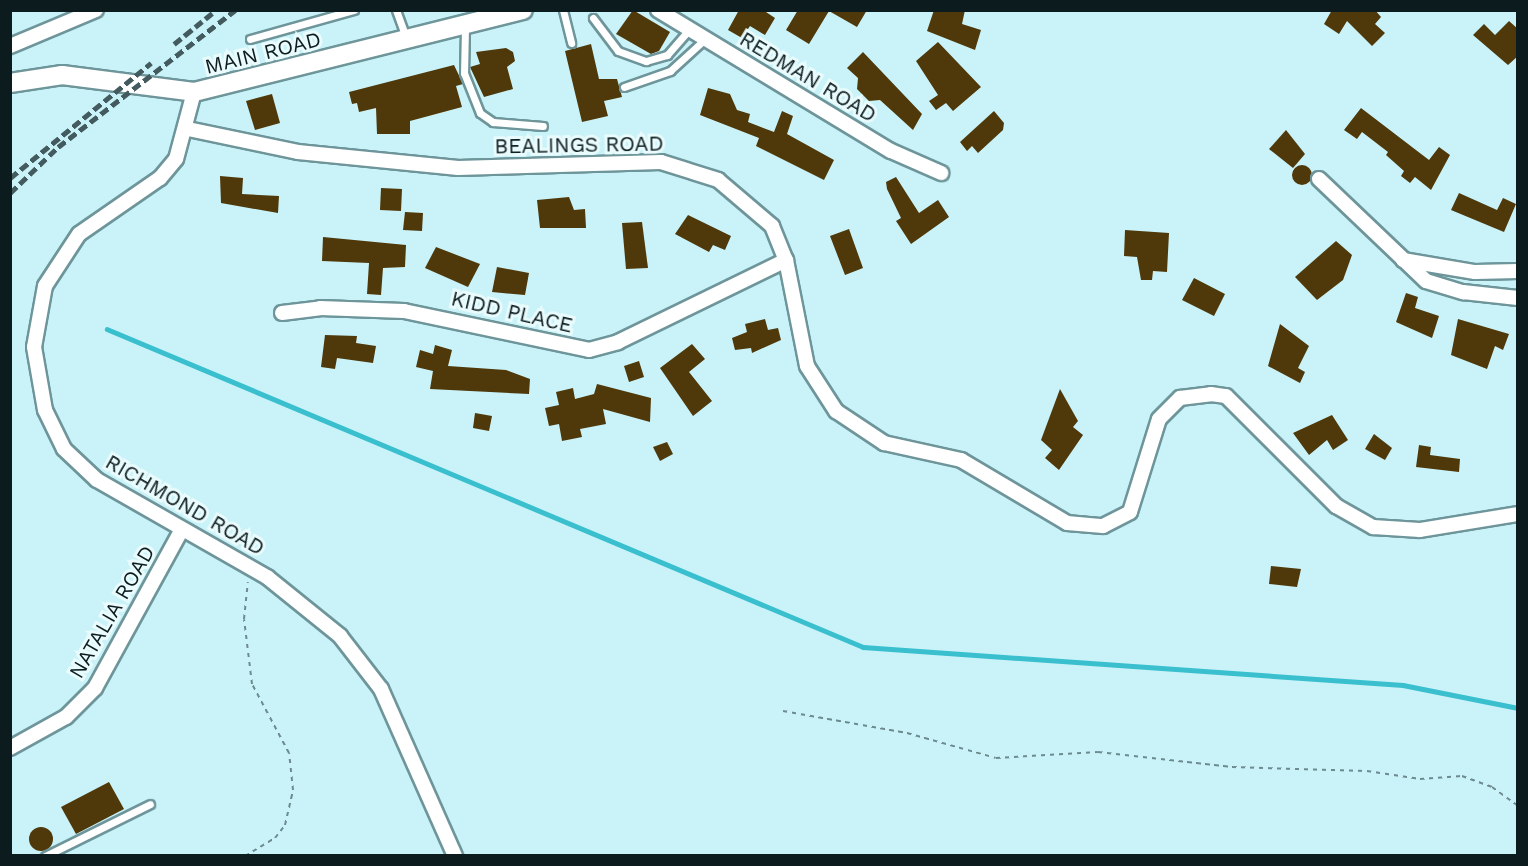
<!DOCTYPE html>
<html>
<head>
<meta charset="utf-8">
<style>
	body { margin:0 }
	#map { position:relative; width:1528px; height:866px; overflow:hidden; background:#c9f3f8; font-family:"Work Sans",sans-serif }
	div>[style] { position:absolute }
	.stream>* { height:4.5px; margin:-2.25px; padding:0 2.25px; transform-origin:2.25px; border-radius:2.25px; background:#39bfce }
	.building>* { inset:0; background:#4f3809 }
	.round { border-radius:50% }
	.path>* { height:2px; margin-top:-1px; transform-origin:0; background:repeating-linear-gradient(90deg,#6d8a8e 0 4.5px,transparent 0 9px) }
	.roads { filter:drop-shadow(2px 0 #6e959a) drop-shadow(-2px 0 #6e959a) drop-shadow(0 2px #6e959a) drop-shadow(0 -2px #6e959a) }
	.service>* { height:7px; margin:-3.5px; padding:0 3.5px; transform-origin:3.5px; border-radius:3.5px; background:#fff }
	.minor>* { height:14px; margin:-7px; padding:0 7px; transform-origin:7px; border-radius:7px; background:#fff }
	.secondary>* { height:18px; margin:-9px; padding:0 9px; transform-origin:9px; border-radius:9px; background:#fff }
	.rail>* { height:4.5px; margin-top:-2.25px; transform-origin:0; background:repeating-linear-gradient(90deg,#435b5e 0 9px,transparent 0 13.5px) }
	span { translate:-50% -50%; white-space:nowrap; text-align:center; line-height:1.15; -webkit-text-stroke:6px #eafbfd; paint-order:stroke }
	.street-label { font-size:21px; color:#0c1c1e }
	.frame { position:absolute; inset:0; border:12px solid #0c1c1e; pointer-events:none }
</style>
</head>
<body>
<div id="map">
	<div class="stream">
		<div style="left:107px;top:329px;width:820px;rotate:22.81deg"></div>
		<div style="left:863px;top:647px;width:541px;rotate:4.03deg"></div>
		<div style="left:1403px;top:685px;width:117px;rotate:11.3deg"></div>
	</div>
	<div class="building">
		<div style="clip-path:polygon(633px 10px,670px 32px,659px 51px,651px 54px,616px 34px)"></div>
		<div style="clip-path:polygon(739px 10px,763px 10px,775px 18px,765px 35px,750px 26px,742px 38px,728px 30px)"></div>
		<div style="clip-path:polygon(798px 10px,867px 10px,857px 27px,829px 11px,809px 44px,786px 30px)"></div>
		<div style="clip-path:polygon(934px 10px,965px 10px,962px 24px,981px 30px,975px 50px,927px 31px)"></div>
		<div style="clip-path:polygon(1332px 10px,1375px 10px,1381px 17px,1375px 24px,1385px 33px,1372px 46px,1347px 21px,1339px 34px,1324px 24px)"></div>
		<div style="clip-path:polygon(1509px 21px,1518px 29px,1518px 56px,1508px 65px,1473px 35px,1484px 24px,1495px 35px)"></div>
		<div style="clip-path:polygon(938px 42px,981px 87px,953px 111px,946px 103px,936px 110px,929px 101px,938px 95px,916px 61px)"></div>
		<div style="clip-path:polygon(591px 44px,599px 79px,617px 79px,622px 97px,604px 101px,608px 116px,582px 122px,565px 51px)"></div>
		<div style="clip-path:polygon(506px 48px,513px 52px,515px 61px,507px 67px,513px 89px,484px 97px,470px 67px,480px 64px,476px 52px)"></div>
		<div style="clip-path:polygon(863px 52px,922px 114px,913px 130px,880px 100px,869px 101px,857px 89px,858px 78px,847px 68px)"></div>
		<div style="clip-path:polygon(454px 65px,463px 84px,456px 86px,462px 107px,410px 121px,410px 134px,377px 134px,376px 108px,359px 112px,357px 103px,352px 104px,349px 92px)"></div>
		<div style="clip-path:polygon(708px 88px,730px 94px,737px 110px,750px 114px,748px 122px,774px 132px,782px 111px,793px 116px,787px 134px,834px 160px,824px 180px,756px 146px,759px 138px,700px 115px)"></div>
		<div style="clip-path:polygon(272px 94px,280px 123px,255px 130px,246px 101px)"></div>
		<div style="clip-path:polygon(1361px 108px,1429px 160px,1439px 147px,1450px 155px,1431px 190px,1415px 177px,1410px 183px,1401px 176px,1404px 171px,1386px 155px,1388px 152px,1362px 132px,1357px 139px,1344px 130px)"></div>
		<div style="clip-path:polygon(994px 111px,1004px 123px,1003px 130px,978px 153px,972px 146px,967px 151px,960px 142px)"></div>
		<div style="clip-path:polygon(1286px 130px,1305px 154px,1293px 168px,1269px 149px)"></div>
		<div class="round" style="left:1292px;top:165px;width:20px;height:20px"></div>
		<div style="clip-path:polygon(220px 176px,243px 178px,242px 194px,279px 196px,278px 213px,221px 203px)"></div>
		<div style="clip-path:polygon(896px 177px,919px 213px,938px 200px,949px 217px,911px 244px,896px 221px,901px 218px,887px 189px,886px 182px)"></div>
		<div style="clip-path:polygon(381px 188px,402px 189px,401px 211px,380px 210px)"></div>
		<div style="clip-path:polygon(1459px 193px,1497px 210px,1503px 198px,1516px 204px,1504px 232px,1451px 210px)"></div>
		<div style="clip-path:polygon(569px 197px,574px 210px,585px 209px,586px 228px,540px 228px,537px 200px)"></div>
		<div style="clip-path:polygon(405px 212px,423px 213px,422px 231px,403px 230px)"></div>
		<div style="clip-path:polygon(688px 215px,731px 236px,725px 250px,713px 245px,709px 252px,675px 234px)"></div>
		<div style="clip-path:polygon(642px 222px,648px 268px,626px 269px,622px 223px)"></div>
		<div style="clip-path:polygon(849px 229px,863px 268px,845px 275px,830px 236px)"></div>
		<div style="clip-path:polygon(1125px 230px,1169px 233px,1167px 272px,1153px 271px,1152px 280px,1141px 280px,1137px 257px,1124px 256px)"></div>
		<div style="clip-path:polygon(323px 237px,406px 245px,405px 267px,383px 268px,381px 295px,367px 294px,369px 263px,322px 261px)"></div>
		<div style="clip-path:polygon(1336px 241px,1352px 255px,1343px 280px,1317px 300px,1295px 277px)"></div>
		<div style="clip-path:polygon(436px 247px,480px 264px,468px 287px,425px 268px)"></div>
		<div style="clip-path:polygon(497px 267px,529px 273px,525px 295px,492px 292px)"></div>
		<div style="clip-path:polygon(1194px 278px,1225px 294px,1214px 316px,1182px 300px)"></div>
		<div style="clip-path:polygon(1406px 293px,1418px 297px,1415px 308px,1439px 316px,1432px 338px,1396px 322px)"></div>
		<div style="clip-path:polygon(765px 319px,768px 330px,778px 328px,781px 340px,752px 353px,751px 348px,735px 350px,732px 338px,747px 332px,745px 324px)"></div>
		<div style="clip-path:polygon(1458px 319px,1509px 334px,1503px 350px,1495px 346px,1487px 369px,1451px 355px)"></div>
		<div style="clip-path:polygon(1280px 324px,1309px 346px,1298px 368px,1305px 372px,1300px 383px,1268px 366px)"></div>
		<div style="clip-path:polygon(325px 335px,357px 336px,356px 343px,376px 346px,373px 363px,337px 358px,335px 369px,321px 367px)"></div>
		<div style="clip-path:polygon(692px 344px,705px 359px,689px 372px,712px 401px,693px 416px,660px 368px)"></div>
		<div style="clip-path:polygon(435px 345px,452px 350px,448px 366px,506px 370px,530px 379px,529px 394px,430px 389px,433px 371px,416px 367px,420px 350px,433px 354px)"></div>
		<div style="clip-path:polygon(639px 361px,644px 377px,629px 382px,624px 366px)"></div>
		<div style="clip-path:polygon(597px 384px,651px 398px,650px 422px,603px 409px,606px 424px,580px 429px,582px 437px,562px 441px,559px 424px,549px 426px,545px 408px,559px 405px,556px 392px,573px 388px,575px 399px,594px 394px)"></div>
		<div style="clip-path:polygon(1060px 389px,1078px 421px,1073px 427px,1083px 435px,1059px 470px,1045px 458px,1052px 450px,1041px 440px)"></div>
		<div style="clip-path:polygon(475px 413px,492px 416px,489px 431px,473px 428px)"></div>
		<div style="clip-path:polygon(1332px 415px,1348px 440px,1333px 450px,1327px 440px,1309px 455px,1293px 433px)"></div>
		<div style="clip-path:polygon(1374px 434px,1392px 448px,1385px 460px,1365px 449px)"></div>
		<div style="clip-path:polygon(667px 442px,673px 454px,660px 461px,653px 447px)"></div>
		<div style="clip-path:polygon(1419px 445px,1431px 447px,1430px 455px,1460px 459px,1459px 472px,1416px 467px)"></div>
		<div style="clip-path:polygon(1271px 566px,1301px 569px,1297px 587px,1269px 584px)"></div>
		<div style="clip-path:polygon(109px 782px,124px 809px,76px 834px,61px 807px)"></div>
		<div class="round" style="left:29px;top:827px;width:24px;height:24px"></div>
	</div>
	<div class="path">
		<div style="left:783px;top:711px;width:126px;rotate:10.1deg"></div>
		<div style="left:907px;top:733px;width:92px;rotate:15.7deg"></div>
		<div style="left:996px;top:758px;width:102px;rotate:-3.4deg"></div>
		<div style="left:1098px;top:752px;width:135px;rotate:6.4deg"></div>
		<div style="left:1232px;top:767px;width:135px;rotate:1.7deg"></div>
		<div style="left:1367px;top:771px;width:54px;rotate:8.6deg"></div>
		<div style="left:1420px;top:779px;width:42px;rotate:-4.1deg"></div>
		<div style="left:1462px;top:776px;width:32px;rotate:20deg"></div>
		<div style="left:1492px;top:787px;width:32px;rotate:36deg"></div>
		<div style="left:245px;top:856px;width:35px;rotate:-31deg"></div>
		<div style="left:275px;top:838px;width:16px;rotate:-52deg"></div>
		<div style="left:285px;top:825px;width:36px;rotate:-77deg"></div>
		<div style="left:293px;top:790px;width:37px;rotate:-96deg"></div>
		<div style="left:289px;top:753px;width:78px;rotate:-118.2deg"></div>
		<div style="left:252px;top:684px;width:65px;rotate:-97deg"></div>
		<div style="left:244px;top:619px;width:37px;rotate:-84deg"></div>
	</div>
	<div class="roads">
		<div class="service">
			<div style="left:396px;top:10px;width:29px;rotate:70deg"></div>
			<div style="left:563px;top:10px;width:34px;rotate:76deg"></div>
			<div style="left:593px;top:18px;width:41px;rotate:52.9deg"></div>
			<div style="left:618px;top:51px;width:30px;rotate:20deg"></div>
			<div style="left:646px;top:61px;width:22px;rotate:-16deg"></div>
			<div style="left:667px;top:55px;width:33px;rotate:-49deg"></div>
			<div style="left:465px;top:27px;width:46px;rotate:91.2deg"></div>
			<div style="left:464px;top:73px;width:43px;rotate:68.2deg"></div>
			<div style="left:480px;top:113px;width:16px;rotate:35deg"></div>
			<div style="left:493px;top:122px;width:50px;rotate:4.6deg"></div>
			<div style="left:250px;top:39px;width:108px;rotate:-15.6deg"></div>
			<div style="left:624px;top:87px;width:49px;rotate:-19.2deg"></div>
			<div style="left:670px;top:71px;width:46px;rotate:-42.4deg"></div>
			<div style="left:45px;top:856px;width:117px;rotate:-26.3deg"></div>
		</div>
		<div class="minor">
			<div style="left:658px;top:10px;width:272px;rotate:31.2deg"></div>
			<div style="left:891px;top:151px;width:55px;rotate:23.7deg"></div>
			<div style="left:10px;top:46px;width:93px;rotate:-22.7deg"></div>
			<div style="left:194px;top:92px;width:69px;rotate:105deg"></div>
			<div style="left:176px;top:159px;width:25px;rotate:130deg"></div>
			<div style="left:160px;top:178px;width:98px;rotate:145.3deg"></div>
			<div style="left:79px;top:234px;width:62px;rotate:123.2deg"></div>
			<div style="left:45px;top:286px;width:62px;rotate:100.2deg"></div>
			<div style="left:34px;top:347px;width:64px;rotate:80.1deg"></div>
			<div style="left:45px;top:410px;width:43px;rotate:64deg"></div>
			<div style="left:64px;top:449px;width:45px;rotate:43.2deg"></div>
			<div style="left:97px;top:480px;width:196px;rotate:29.7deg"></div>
			<div style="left:267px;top:577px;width:94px;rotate:38.9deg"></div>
			<div style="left:340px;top:636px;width:67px;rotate:52.3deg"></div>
			<div style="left:381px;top:689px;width:183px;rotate:66.1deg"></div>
			<div style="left:188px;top:129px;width:112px;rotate:11.8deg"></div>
			<div style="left:298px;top:152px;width:161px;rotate:5.7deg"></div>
			<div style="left:458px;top:168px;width:203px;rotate:-1.7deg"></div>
			<div style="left:661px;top:162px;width:60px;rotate:17.5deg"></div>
			<div style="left:718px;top:180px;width:71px;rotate:40.4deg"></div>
			<div style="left:772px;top:226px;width:37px;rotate:68deg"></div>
			<div style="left:786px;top:260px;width:108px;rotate:78.8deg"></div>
			<div style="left:807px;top:366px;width:54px;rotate:57.2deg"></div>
			<div style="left:836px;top:411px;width:58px;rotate:33.7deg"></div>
			<div style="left:884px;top:443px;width:79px;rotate:12.4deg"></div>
			<div style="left:961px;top:460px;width:123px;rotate:30.7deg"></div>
			<div style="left:1067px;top:523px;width:36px;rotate:5deg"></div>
			<div style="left:1103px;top:526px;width:30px;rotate:-27deg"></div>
			<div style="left:1130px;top:512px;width:97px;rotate:-72.7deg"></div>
			<div style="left:1159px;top:419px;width:30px;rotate:-45deg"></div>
			<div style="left:1180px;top:398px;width:31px;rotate:-7deg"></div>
			<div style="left:1211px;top:394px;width:15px;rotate:8deg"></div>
			<div style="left:1226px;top:396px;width:156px;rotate:45deg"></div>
			<div style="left:1336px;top:506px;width:43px;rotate:29.6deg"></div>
			<div style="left:1373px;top:527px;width:47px;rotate:3.7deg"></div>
			<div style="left:1420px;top:530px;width:99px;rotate:-9.3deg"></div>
			<div style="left:1319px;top:179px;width:148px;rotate:43.6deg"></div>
			<div style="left:1426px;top:281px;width:39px;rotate:17deg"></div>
			<div style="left:1463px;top:292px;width:55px;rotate:6.2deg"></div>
			<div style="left:1403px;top:260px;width:73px;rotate:9.5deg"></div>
			<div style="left:1475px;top:272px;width:43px;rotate:-1.3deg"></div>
			<div style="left:282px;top:313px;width:38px;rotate:-7deg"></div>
			<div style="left:320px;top:308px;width:84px;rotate:2deg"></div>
			<div style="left:404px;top:311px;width:189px;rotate:11.9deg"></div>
			<div style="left:589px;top:350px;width:30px;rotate:-15deg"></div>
			<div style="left:618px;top:342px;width:187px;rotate:-26deg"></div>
			<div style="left:10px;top:748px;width:64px;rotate:-29deg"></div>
			<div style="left:66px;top:717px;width:41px;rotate:-45deg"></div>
			<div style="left:95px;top:688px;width:181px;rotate:-61.3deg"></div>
		</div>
		<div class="secondary">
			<div style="left:10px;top:83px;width:53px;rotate:-8.7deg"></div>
			<div style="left:62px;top:75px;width:133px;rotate:7.3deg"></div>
			<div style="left:194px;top:92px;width:339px;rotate:-14deg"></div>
		</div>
	</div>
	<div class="rail">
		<div style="left:174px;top:44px;width:54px;rotate:-39deg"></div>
		<div style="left:10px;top:178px;width:182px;rotate:-39.2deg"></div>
		<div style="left:10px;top:193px;width:66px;rotate:-43.8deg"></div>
		<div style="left:58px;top:147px;width:224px;rotate:-37.7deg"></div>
	</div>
	<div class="street-label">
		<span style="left:263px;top:53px;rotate:-14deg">MAIN ROAD</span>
		<span style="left:808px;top:77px;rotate:31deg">REDMAN ROAD</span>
		<span style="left:579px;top:145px;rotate:-1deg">BEALINGS ROAD</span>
		<span style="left:512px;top:312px;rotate:13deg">KIDD PLACE</span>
		<span style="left:185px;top:505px;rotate:30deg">RICHMOND ROAD</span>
		<span style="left:112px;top:612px;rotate:-60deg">NATALIA ROAD</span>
	</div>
	<div class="frame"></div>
</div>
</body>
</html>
